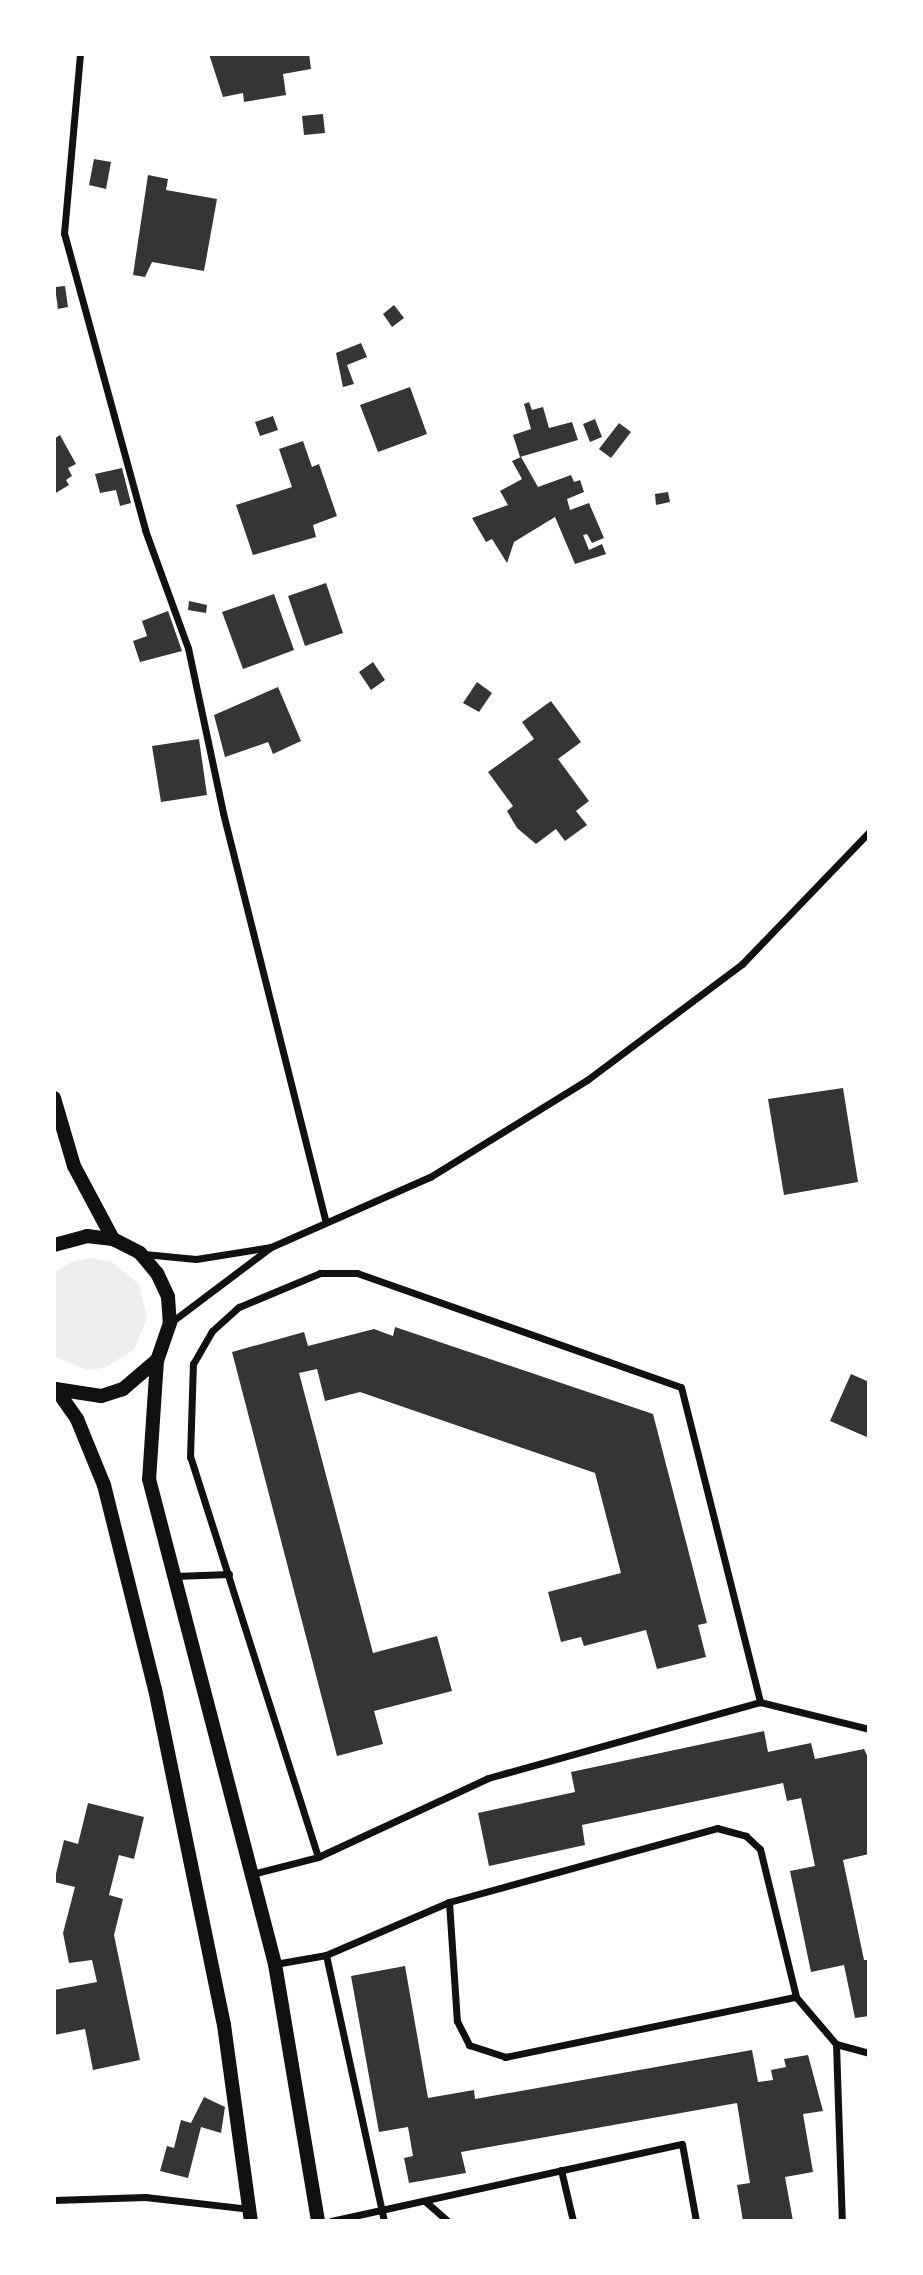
<!DOCTYPE html>
<html>
<head>
<meta charset="utf-8">
<style>
	body { margin:0 }
	#map { position:relative; width:923px; height:2275px; overflow:hidden; background:#fff; font-family:Quicksand,sans-serif }
	div>[style] { position:absolute }
	.green>* { inset:0; background:#eee }
	.building>* { inset:0; background:#353535 }
	.minor>* { height:7px; margin:-3.5px; padding:0 3.5px; transform-origin:3.5px; border-radius:3.5px; background:#111 }
	.secondary>* { height:14px; margin:-7px; padding:0 7px; transform-origin:7px; border-radius:7px; background:#111 }
	span { translate:-50% -50%; white-space:nowrap; text-align:center; line-height:1.15; -webkit-text-stroke:5px #fff; paint-order:stroke }
	.frame { position:absolute; inset:0; border:56px solid #fff; pointer-events:none }
</style>
</head>
<body>
<div id="map">
	<div class="green">
		<div style="clip-path:polygon(93px 1258px,112px 1262px,139px 1284px,147px 1318px,134px 1350px,104px 1368px,87px 1370px,54px 1356px,54px 1273px,74px 1261px)"></div>
	</div>
	<div class="building">
		<div style="clip-path:polygon(209px 54px,309px 54px,311px 69px,283px 74px,286px 95px,244px 102px,243px 93px,223px 97px)"></div>
		<div style="clip-path:polygon(323px 114px,325px 133px,304px 135px,302px 116px)"></div>
		<div style="clip-path:polygon(94px 159px,111px 162px,106px 189px,89px 185px)"></div>
		<div style="clip-path:polygon(148px 175px,168px 179px,166px 190px,217px 199px,204px 271px,152px 262px,145px 277px,133px 275px)"></div>
		<div style="clip-path:polygon(65px 286px,68px 307px,58px 309px,55px 287px)"></div>
		<div style="clip-path:polygon(394px 305px,404px 318px,392px 327px,383px 314px)"></div>
		<div style="clip-path:polygon(361px 343px,367px 357px,347px 365px,354px 384px,343px 387px,336px 353px)"></div>
		<div style="clip-path:polygon(410px 387px,427px 434px,378px 452px,360px 405px)"></div>
		<div style="clip-path:polygon(529px 402px,532px 410px,543px 407px,549px 428px,572px 422px,578px 440px,520px 457px,513px 435px,531px 429px,524px 404px)"></div>
		<div style="clip-path:polygon(273px 416px,278px 430px,260px 436px,255px 422px)"></div>
		<div style="clip-path:polygon(595px 419px,602px 437px,590px 442px,583px 424px)"></div>
		<div style="clip-path:polygon(619px 423px,631px 432px,611px 458px,599px 449px)"></div>
		<div style="clip-path:polygon(60px 435px,76px 464px,68px 468px,72px 476px,66px 480px,69px 485px,54px 494px,54px 439px)"></div>
		<div style="clip-path:polygon(303px 441px,312px 467px,319px 464px,337px 516px,313px 525px,316px 537px,253px 555px,236px 505px,292px 487px,279px 449px)"></div>
		<div style="clip-path:polygon(521px 457px,538px 487px,571px 475px,574px 482px,580px 480px,584px 492px,567px 499px,570px 510px,589px 503px,604px 538px,592px 543px,587px 534px,583px 535px,589px 550px,602px 544px,606px 554px,575px 564px,555px 517px,514px 542px,507px 563px,492px 539px,486px 542px,472px 518px,508px 505px,500px 491px,522px 479px,512px 461px)"></div>
		<div style="clip-path:polygon(122px 468px,131px 503px,120px 506px,116px 490px,100px 493px,95px 474px)"></div>
		<div style="clip-path:polygon(668px 492px,670px 502px,656px 505px,655px 494px)"></div>
		<div style="clip-path:polygon(326px 583px,343px 633px,305px 646px,288px 596px)"></div>
		<div style="clip-path:polygon(274px 594px,294px 650px,243px 669px,222px 612px)"></div>
		<div style="clip-path:polygon(189px 601px,207px 605px,206px 613px,188px 610px)"></div>
		<div style="clip-path:polygon(168px 611px,182px 651px,140px 662px,133px 641px,147px 636px,142px 621px)"></div>
		<div style="clip-path:polygon(373px 662px,385px 680px,371px 690px,359px 672px)"></div>
		<div style="clip-path:polygon(477px 682px,492px 693px,479px 712px,463px 703px)"></div>
		<div style="clip-path:polygon(278px 687px,301px 741px,273px 754px,268px 742px,225px 757px,214px 715px)"></div>
		<div style="clip-path:polygon(551px 701px,581px 742px,558px 759px,589px 801px,576px 811px,587px 825px,565px 841px,556px 829px,536px 844px,517px 828px,507px 811px,513px 806px,488px 772px,534px 739px,522px 722px)"></div>
		<div style="clip-path:polygon(199px 739px,207px 795px,161px 802px,152px 746px)"></div>
		<div style="clip-path:polygon(843px 1088px,858px 1182px,784px 1195px,768px 1099px)"></div>
		<div style="clip-path:polygon(395px 1327px,653px 1414px,707px 1623px,698px 1625px,706px 1657px,657px 1669px,646px 1630px,584px 1646px,581px 1637px,561px 1642px,548px 1592px,621px 1573px,595px 1473px,360px 1392px,325px 1401px,317px 1369px,299px 1373px,373px 1653px,437px 1636px,452px 1691px,374px 1711px,383px 1744px,337px 1756px,232px 1352px,304px 1332px,308px 1346px,374px 1329px,393px 1336px)"></div>
		<div style="clip-path:polygon(851px 1374px,869px 1382px,869px 1438px,830px 1421px)"></div>
		<div style="clip-path:polygon(764px 1731px,768px 1752px,811px 1743px,815px 1759px,864px 1749px,869px 1759px,869px 1854px,843px 1860px,864px 1960px,869px 1960px,869px 2016px,855px 2018px,844px 1965px,811px 1972px,790px 1871px,815px 1866px,801px 1798px,787px 1801px,783px 1783px,582px 1825px,585px 1845px,489px 1866px,478px 1813px,575px 1792px,571px 1772px)"></div>
		<div style="clip-path:polygon(88px 1803px,144px 1817px,134px 1859px,119px 1855px,109px 1895px,123px 1899px,114px 1935px,140px 2060px,93px 2070px,85px 2029px,54px 2035px,54px 1990px,97px 1982px,92px 1960px,69px 1963px,63px 1933px,75px 1887px,54px 1882px,64px 1840px,78px 1844px)"></div>
		<div style="clip-path:polygon(405px 1966px,428px 2098px,474px 2090px,475px 2099px,752px 2050px,758px 2082px,773px 2080px,771px 2070px,786px 2067px,784px 2059px,808px 2055px,823px 2111px,803px 2114px,813px 2172px,785px 2177px,793px 2221px,743px 2221px,737px 2185px,750px 2183px,737px 2103px,461px 2152px,466px 2173px,409px 2183px,404px 2158px,413px 2156px,408px 2127px,379px 2132px,351px 1976px)"></div>
		<div style="clip-path:polygon(204px 2097px,225px 2107px,221px 2133px,201px 2127px,188px 2178px,160px 2171px,167px 2146px,174px 2148px,181px 2120px,191px 2123px)"></div>
	</div>
	<div class="minor">
		<div style="left:80px;top:54px;width:180px;rotate:95.1deg"></div>
		<div style="left:64px;top:233px;width:308px;rotate:74.7deg"></div>
		<div style="left:145px;top:530px;width:126px;rotate:70deg"></div>
		<div style="left:188px;top:648px;width:169px;rotate:78deg"></div>
		<div style="left:223px;top:813px;width:422px;rotate:75.9deg"></div>
		<div style="left:144px;top:1254px;width:52px;rotate:5.5deg"></div>
		<div style="left:196px;top:1259px;width:76px;rotate:-9.1deg"></div>
		<div style="left:170px;top:1323px;width:126px;rotate:-37deg"></div>
		<div style="left:271px;top:1247px;width:174px;rotate:-23.8deg"></div>
		<div style="left:430px;top:1177px;width:185px;rotate:-31.7deg"></div>
		<div style="left:587px;top:1080px;width:194px;rotate:-36.8deg"></div>
		<div style="left:742px;top:964px;width:183px;rotate:-46.1deg"></div>
		<div style="left:175px;top:1576px;width:54px;rotate:-2.1deg"></div>
		<div style="left:318px;top:1857px;width:420px;rotate:-107.7deg"></div>
		<div style="left:190px;top:1457px;width:93px;rotate:-88.2deg"></div>
		<div style="left:193px;top:1364px;width:38px;rotate:-60deg"></div>
		<div style="left:212px;top:1331px;width:36px;rotate:-42deg"></div>
		<div style="left:239px;top:1307px;width:88px;rotate:-22.8deg"></div>
		<div style="left:320px;top:1273px;width:37px"></div>
		<div style="left:357px;top:1273px;width:343px;rotate:19.4deg"></div>
		<div style="left:681px;top:1387px;width:325px;rotate:75.9deg"></div>
		<div style="left:252px;top:1874px;width:68px;rotate:-14.4deg"></div>
		<div style="left:318px;top:1857px;width:187px;rotate:-24.9deg"></div>
		<div style="left:488px;top:1778px;width:282px;rotate:-15.6deg"></div>
		<div style="left:760px;top:1702px;width:112px;rotate:13.9deg"></div>
		<div style="left:449px;top:1902px;width:119px;rotate:86.2deg"></div>
		<div style="left:457px;top:2021px;width:27px;rotate:63deg"></div>
		<div style="left:469px;top:2045px;width:38px;rotate:18deg"></div>
		<div style="left:505px;top:2057px;width:297px;rotate:-11.7deg"></div>
		<div style="left:326px;top:1955px;width:272px;rotate:77.7deg"></div>
		<div style="left:275px;top:1964px;width:52px;rotate:-10deg"></div>
		<div style="left:326px;top:1955px;width:134px;rotate:-23.3deg"></div>
		<div style="left:449px;top:1902px;width:278px;rotate:-15.4deg"></div>
		<div style="left:717px;top:1828px;width:30px;rotate:15deg"></div>
		<div style="left:746px;top:1836px;width:19px;rotate:43deg"></div>
		<div style="left:760px;top:1849px;width:152px;rotate:76.3deg"></div>
		<div style="left:796px;top:1997px;width:62px;rotate:49.6deg"></div>
		<div style="left:836px;top:2044px;width:177px;rotate:88.1deg"></div>
		<div style="left:836px;top:2044px;width:34px;rotate:15deg"></div>
		<div style="left:561px;top:2170px;width:52px;rotate:76.8deg"></div>
		<div style="left:54px;top:2200px;width:91px;rotate:-1.9deg"></div>
		<div style="left:145px;top:2197px;width:107px;rotate:6.5deg"></div>
		<div style="left:426px;top:2202px;width:29px;rotate:41deg"></div>
		<div style="left:331px;top:2221px;width:359px;rotate:-12.4deg"></div>
		<div style="left:682px;top:2144px;width:78px;rotate:79.7deg"></div>
	</div>
	<div class="secondary">
		<div style="left:54px;top:1098px;width:71px;rotate:73.6deg"></div>
		<div style="left:74px;top:1166px;width:83px;rotate:61.9deg"></div>
		<div style="left:54px;top:1245px;width:34px;rotate:-15deg"></div>
		<div style="left:87px;top:1236px;width:26px;rotate:7deg"></div>
		<div style="left:113px;top:1239px;width:30px;rotate:27deg"></div>
		<div style="left:140px;top:1253px;width:26px;rotate:50deg"></div>
		<div style="left:157px;top:1273px;width:26px;rotate:65deg"></div>
		<div style="left:168px;top:1297px;width:26px;rotate:86deg"></div>
		<div style="left:170px;top:1323px;width:39px;rotate:109deg"></div>
		<div style="left:157px;top:1360px;width:45px;rotate:139.5deg"></div>
		<div style="left:123px;top:1389px;width:23px;rotate:162deg"></div>
		<div style="left:101px;top:1396px;width:46px;rotate:-171.2deg"></div>
		<div style="left:157px;top:1360px;width:119px;rotate:93.8deg"></div>
		<div style="left:149px;top:1479px;width:501px;rotate:75.44deg"></div>
		<div style="left:275px;top:1964px;width:261px;rotate:80.5deg"></div>
		<div style="left:56px;top:1389px;width:37px;rotate:55deg"></div>
		<div style="left:77px;top:1419px;width:71px;rotate:67.8deg"></div>
		<div style="left:104px;top:1485px;width:210px;rotate:76deg"></div>
		<div style="left:155px;top:1689px;width:343px;rotate:78.4deg"></div>
		<div style="left:224px;top:2025px;width:198px;rotate:82.2deg"></div>
	</div>
	<div class="frame"></div>
</div>
</body>
</html>
